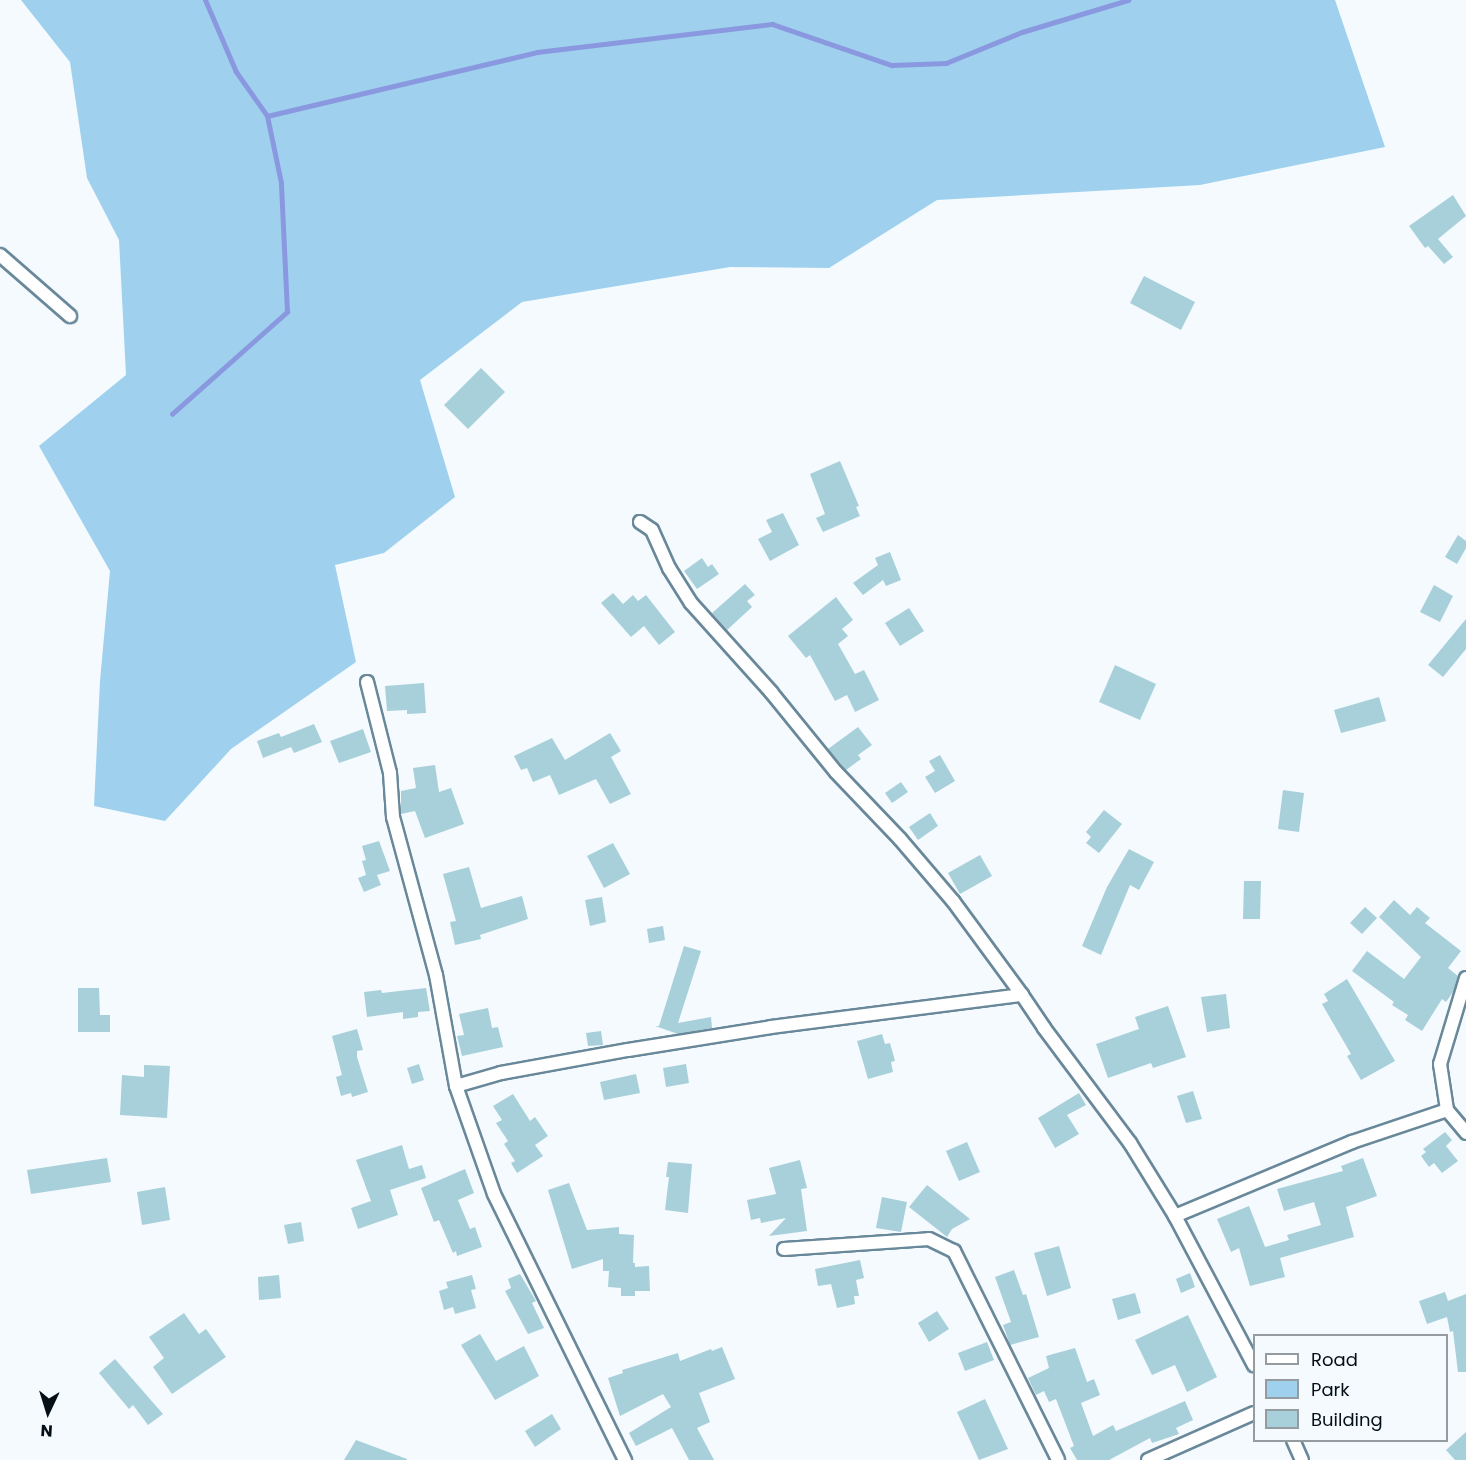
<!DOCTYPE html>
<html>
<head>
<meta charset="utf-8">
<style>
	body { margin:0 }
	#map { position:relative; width:1466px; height:1460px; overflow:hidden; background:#f4fafe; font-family:Poppins,sans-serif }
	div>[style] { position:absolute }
	.green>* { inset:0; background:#9fd1ee }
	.stream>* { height:4.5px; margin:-2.25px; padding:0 2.25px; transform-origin:2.25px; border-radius:2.25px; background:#8a99df }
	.building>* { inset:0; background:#a8d0da }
	.roads { filter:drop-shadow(2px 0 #69889a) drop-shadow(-2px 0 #69889a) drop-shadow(0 2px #69889a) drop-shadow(0 -2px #69889a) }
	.street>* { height:12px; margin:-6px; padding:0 6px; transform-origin:6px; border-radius:6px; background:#fff }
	span { translate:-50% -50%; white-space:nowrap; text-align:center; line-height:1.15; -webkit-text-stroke:6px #f4fafe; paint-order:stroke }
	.legend { position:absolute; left:1253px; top:1334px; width:195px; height:108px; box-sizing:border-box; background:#f4fafe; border:2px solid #949ca1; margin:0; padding:8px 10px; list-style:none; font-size:18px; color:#051016 }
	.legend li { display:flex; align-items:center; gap:12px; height:30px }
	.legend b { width:30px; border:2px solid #949ca1 }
	.north { position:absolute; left:18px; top:1382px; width:60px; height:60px; -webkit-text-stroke:4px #f4fafe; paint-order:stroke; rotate:184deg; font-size:16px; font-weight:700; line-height:24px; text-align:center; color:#051016 }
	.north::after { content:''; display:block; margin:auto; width:21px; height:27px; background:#051016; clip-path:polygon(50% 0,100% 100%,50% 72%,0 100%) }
</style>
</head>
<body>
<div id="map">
	<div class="green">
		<div style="clip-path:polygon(21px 0,1335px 0,1385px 147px,1200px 185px,937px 200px,829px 268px,730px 267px,522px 302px,420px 380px,455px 497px,384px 553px,335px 565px,356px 662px,231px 749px,165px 821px,94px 806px,100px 681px,110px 571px,39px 446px,126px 375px,119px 240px,87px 178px,70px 62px)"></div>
	</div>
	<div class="stream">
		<div style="left:267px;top:116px;width:277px;rotate:-13.3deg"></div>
		<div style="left:537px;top:52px;width:237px;rotate:-6.8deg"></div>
		<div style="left:772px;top:24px;width:127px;rotate:18.9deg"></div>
		<div style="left:892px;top:65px;width:54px;rotate:-2.1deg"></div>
		<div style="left:946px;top:63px;width:82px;rotate:-22.2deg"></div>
		<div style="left:1022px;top:32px;width:111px;rotate:-16.8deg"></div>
		<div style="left:172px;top:414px;width:154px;rotate:-41.6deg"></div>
		<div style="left:287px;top:312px;width:129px;rotate:-92.7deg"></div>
		<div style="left:281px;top:183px;width:68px;rotate:-101.8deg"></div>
		<div style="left:267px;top:116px;width:54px;rotate:-125.2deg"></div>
		<div style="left:236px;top:72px;width:78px;rotate:-113.3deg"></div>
	</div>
	<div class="building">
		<div style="clip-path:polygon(1453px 195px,1466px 216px,1438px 239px,1453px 257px,1444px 264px,1428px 246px,1425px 248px,1409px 226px)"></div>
		<div style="clip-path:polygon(1144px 276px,1195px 302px,1181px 330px,1130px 303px)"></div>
		<div style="clip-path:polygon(481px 368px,505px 392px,468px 429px,444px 405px)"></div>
		<div style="clip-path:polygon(840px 461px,859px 506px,856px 507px,860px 516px,823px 532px,816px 518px,825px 514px,810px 474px)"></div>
		<div style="clip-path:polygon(783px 513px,799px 545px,770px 561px,758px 539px,772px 532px,766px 520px)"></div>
		<div style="clip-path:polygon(1458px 535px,1466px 541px,1466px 548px,1457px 564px,1445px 557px)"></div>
		<div style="clip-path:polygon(890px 552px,901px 580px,886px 586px,883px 580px,863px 595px,853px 583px,878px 565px,875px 558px)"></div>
		<div style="clip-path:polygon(702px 558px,708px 567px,712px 564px,719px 574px,697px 589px,684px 571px)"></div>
		<div style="clip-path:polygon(745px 584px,755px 595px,747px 601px,752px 607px,727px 630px,712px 613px)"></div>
		<div style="clip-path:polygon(1434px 585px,1453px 596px,1440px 622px,1420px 612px)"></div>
		<div style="clip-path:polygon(613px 593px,623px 604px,633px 595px,638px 601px,646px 595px,675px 632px,659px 645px,644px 626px,631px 637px,601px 603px)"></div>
		<div style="clip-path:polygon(836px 597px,853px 620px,842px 629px,848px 636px,838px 644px,855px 674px,864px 670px,879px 700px,855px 712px,847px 695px,835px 701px,810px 655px,806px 658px,788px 636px)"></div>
		<div style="clip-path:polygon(909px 608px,924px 631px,900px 646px,885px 623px)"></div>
		<div style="clip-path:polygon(1466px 619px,1466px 649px,1443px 677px,1428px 665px)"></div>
		<div style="clip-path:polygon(1115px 665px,1156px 684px,1140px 720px,1099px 702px)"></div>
		<div style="clip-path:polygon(424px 683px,426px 713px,407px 714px,407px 710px,387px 711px,385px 686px)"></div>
		<div style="clip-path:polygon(1379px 697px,1386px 721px,1341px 733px,1334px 710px)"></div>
		<div style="clip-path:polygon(314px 724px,322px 742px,294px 753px,291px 747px,263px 758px,257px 741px,279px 733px,281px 737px)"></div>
		<div style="clip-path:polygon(858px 727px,872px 745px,858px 755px,861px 759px,846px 770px,828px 749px)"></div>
		<div style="clip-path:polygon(363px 729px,371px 752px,339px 763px,330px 741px)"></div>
		<div style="clip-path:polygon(610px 733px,621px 751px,611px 757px,631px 794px,610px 804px,596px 779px,559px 795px,550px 775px,533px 782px,527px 768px,521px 770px,514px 756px,552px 738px,565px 760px)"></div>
		<div style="clip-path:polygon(940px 755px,955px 781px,935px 793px,925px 777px,935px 771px,929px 761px)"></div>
		<div style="clip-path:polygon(435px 765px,439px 792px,451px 788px,464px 824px,425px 838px,415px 811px,401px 814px,401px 791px,416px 788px,413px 768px)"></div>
		<div style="clip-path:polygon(901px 782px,908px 792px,892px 803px,885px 793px)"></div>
		<div style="clip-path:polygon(1283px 790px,1304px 793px,1299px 832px,1278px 829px)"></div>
		<div style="clip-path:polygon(1104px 810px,1122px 824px,1099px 853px,1086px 843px,1091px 837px,1086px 832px)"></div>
		<div style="clip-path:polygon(930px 813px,938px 826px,918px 840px,909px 827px)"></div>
		<div style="clip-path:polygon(379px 841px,390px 871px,377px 875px,381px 885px,364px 892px,358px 878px,366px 875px,362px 861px,366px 860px,362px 846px)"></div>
		<div style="clip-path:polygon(613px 843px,630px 874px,604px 888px,587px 856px)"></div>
		<div style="clip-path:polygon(1129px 849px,1154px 862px,1139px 890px,1130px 885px,1101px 955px,1082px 946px,1107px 887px)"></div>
		<div style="clip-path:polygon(980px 855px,992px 876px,960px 894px,948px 873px)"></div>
		<div style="clip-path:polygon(469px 867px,481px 908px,522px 896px,528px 919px,480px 935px,481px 939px,455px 945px,450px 922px,456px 921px,443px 874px)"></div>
		<div style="clip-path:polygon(1244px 881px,1261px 881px,1260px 919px,1243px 919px)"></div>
		<div style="clip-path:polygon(602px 897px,606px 922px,590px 926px,585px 900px)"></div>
		<div style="clip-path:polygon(1394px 900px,1410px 915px,1417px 907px,1430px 918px,1425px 923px,1461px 951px,1448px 968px,1458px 976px,1453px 992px,1446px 1002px,1442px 999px,1422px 1031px,1405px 1020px,1408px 1015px,1392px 1005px,1394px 1002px,1352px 971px,1367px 951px,1404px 979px,1421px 957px,1379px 917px)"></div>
		<div style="clip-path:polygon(1365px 907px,1377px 918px,1362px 934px,1350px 923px)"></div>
		<div style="clip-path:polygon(663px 926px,665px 940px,649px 943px,647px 929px)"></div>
		<div style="clip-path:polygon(684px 946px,701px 951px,678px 1023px,711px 1017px,712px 1028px,678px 1034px,655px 1026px,659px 1026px)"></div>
		<div style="clip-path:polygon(1347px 979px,1395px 1061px,1361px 1080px,1347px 1056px,1351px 1054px,1322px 1004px,1328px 1001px,1324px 994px)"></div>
		<div style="clip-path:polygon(78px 988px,99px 988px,100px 1015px,110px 1015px,110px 1032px,78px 1032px)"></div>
		<div style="clip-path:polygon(426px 988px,430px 1011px,418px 1012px,418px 1017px,403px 1019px,403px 1012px,367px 1017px,364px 992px,381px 990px,382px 993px)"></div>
		<div style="clip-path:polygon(1226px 994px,1230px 1028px,1207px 1032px,1201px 997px)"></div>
		<div style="clip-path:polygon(1168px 1006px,1186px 1057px,1153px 1068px,1151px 1063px,1108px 1078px,1096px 1044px,1139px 1029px,1135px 1017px)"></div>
		<div style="clip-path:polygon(488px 1008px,492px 1028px,498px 1027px,503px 1047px,462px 1056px,457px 1036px,464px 1035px,459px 1014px)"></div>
		<div style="clip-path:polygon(357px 1029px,363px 1050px,357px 1051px,357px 1057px,368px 1092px,352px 1097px,351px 1093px,341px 1096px,336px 1077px,342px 1075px,332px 1036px)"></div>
		<div style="clip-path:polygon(601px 1031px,603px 1045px,588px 1046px,586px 1033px)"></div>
		<div style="clip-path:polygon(882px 1034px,885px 1044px,890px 1043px,895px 1061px,891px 1062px,893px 1072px,868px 1079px,857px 1041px)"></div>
		<div style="clip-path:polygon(419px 1064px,424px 1080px,412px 1084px,407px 1068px)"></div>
		<div style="clip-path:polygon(686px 1064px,689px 1083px,666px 1087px,663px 1068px)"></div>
		<div style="clip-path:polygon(144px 1065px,170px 1066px,167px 1118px,120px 1115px,122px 1075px,144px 1077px)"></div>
		<div style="clip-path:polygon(636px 1074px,640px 1093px,604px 1100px,600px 1082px)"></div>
		<div style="clip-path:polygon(1193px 1091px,1202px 1119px,1186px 1123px,1177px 1096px)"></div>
		<div style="clip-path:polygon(1079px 1093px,1086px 1105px,1067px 1115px,1079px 1134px,1055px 1148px,1038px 1118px)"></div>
		<div style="clip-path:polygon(513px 1094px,530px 1121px,535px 1117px,548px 1136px,535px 1145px,543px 1156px,517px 1173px,511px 1163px,515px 1161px,504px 1144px,508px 1141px,496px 1123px,502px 1120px,493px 1106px)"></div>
		<div style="clip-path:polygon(1445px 1132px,1452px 1140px,1446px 1146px,1458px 1161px,1442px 1173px,1434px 1163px,1429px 1167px,1421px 1156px,1426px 1152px,1423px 1149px)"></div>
		<div style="clip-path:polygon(967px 1142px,980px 1172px,959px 1181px,946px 1151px)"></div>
		<div style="clip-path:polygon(402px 1145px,409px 1169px,422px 1165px,426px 1178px,390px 1190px,398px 1215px,358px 1229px,351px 1208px,371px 1201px,356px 1160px)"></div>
		<div style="clip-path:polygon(107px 1158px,111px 1182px,31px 1194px,27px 1170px)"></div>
		<div style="clip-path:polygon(1363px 1158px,1377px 1196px,1346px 1207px,1354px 1237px,1280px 1258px,1285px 1277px,1250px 1286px,1239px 1248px,1231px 1252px,1217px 1219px,1249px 1206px,1265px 1247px,1289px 1240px,1287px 1235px,1321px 1225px,1314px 1202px,1284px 1211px,1277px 1189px,1343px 1171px,1341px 1166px)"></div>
		<div style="clip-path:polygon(800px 1160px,807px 1188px,801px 1189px,807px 1231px,769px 1236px,786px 1218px,761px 1223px,760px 1218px,751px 1220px,747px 1200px,776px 1194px,769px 1168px)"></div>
		<div style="clip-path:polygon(668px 1162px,692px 1164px,688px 1213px,665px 1210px,669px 1177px,666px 1177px)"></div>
		<div style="clip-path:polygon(465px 1169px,474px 1193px,458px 1200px,470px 1229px,475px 1227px,482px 1247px,457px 1256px,456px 1251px,453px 1253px,439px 1220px,434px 1222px,421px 1188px)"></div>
		<div style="clip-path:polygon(569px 1183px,587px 1230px,619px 1227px,619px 1234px,634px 1235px,633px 1263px,635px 1263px,635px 1267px,649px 1266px,650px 1291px,635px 1291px,635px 1296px,621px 1296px,621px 1288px,608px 1287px,609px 1271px,603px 1271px,603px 1259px,572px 1269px,548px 1190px)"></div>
		<div style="clip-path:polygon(927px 1185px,970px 1219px,952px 1229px,947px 1237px,909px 1207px)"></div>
		<div style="clip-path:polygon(165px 1187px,170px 1220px,142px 1225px,137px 1192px)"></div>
		<div style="clip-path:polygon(882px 1197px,907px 1202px,901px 1232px,876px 1228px)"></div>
		<div style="clip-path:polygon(301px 1222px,304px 1241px,288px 1244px,284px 1225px)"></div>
		<div style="clip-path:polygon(1059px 1246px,1071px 1288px,1047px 1296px,1034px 1253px)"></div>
		<div style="clip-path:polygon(860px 1260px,864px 1278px,856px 1280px,859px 1296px,854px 1296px,855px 1304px,837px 1308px,831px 1284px,818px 1286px,815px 1269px)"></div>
		<div style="clip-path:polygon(1014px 1270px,1023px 1295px,1026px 1294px,1039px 1337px,1010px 1345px,1003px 1325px,1011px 1322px,995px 1277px)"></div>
		<div style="clip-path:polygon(1190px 1273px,1195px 1287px,1181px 1293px,1176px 1279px)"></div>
		<div style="clip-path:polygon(520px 1274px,536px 1301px,532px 1303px,544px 1328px,528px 1334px,505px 1291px,511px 1288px,508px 1279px)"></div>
		<div style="clip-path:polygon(279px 1275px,281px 1298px,259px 1300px,258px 1277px)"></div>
		<div style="clip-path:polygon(472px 1275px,476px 1289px,471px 1290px,476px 1308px,455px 1314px,453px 1307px,444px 1310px,439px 1291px,448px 1288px,446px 1282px)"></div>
		<div style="clip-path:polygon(1445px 1292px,1448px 1301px,1466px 1294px,1466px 1372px,1458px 1372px,1453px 1331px,1450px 1332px,1447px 1317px,1427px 1324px,1419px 1301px)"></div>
		<div style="clip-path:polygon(1135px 1293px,1141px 1313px,1118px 1320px,1112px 1299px)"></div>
		<div style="clip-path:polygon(937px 1311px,949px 1329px,929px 1342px,918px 1323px)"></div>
		<div style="clip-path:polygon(184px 1313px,199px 1334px,206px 1329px,226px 1357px,172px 1394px,153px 1367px,164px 1358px,149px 1337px)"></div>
		<div style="clip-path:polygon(1188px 1315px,1217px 1377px,1187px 1392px,1175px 1365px,1152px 1375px,1135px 1340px)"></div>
		<div style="clip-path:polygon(480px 1334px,496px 1361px,524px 1346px,539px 1376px,495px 1400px,461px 1345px)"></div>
		<div style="clip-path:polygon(987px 1342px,994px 1360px,965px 1371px,958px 1353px)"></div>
		<div style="clip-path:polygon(722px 1347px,735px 1379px,699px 1393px,710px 1422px,697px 1428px,714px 1460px,689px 1460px,672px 1428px,636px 1446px,629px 1433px,671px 1407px,663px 1394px,620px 1416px,608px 1378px,623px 1373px,622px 1370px,678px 1353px,680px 1361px,711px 1349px,712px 1351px)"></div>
		<div style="clip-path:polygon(1075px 1348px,1087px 1382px,1094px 1379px,1100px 1395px,1081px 1403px,1093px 1436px,1113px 1425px,1116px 1431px,1185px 1401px,1193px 1420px,1176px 1428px,1179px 1434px,1152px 1443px,1150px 1438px,1109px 1460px,1077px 1460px,1070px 1448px,1074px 1446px,1056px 1399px,1049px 1402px,1044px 1391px,1036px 1395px,1028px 1378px,1049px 1368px,1046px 1356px)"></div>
		<div style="clip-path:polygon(115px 1359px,163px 1414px,148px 1425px,133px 1405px,129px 1409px,99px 1373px)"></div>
		<div style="clip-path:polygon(985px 1399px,1008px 1449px,979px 1460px,957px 1412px)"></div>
		<div style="clip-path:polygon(552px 1414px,561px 1429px,535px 1447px,525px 1431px)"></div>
		<div style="clip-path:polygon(1466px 1432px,1466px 1460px,1455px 1460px,1446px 1450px)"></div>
		<div style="clip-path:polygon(356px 1440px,407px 1459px,407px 1460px,344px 1460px)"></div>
	</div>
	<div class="roads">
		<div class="street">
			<div style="left:0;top:255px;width:93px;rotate:41.1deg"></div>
			<div style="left:640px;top:522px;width:14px;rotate:34deg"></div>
			<div style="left:652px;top:530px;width:42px;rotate:65.9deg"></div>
			<div style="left:669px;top:568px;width:41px;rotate:57.8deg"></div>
			<div style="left:691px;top:603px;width:120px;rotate:48deg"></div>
			<div style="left:771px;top:692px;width:103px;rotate:50.9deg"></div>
			<div style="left:836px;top:772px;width:93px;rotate:46.3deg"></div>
			<div style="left:900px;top:839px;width:82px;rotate:49.5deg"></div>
			<div style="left:953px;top:901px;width:117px;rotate:53.7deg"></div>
			<div style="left:1022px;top:995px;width:40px;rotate:56deg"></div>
			<div style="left:1044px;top:1028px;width:144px;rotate:53.2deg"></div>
			<div style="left:1130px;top:1143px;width:86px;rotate:58.3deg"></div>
			<div style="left:1175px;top:1216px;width:169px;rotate:62.1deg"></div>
			<div style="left:367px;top:682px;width:94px;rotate:75.8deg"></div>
			<div style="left:390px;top:773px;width:44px;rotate:86.1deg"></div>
			<div style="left:393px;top:817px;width:164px;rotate:74.8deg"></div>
			<div style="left:436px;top:975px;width:113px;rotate:79.8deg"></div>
			<div style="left:456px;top:1086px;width:114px;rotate:70.6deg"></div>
			<div style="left:494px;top:1194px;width:297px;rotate:63.8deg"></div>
			<div style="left:1466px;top:978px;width:90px;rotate:106.8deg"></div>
			<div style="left:1440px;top:1064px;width:47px;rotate:81.3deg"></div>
			<div style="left:1447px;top:1110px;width:30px;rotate:50deg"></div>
			<div style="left:456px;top:1086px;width:47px;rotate:-16.1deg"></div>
			<div style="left:501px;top:1073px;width:129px;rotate:-10.3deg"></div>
			<div style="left:628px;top:1050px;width:145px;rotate:-9.1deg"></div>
			<div style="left:771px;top:1027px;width:253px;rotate:-7.3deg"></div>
			<div style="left:1175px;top:1216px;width:192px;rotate:-22.7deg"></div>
			<div style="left:1352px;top:1142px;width:100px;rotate:-18.6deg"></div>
			<div style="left:784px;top:1249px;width:145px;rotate:-3.9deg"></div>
			<div style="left:929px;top:1239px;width:28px;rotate:26deg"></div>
			<div style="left:954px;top:1251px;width:233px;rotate:63.5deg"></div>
			<div style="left:1293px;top:1440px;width:22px;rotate:66deg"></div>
			<div style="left:1148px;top:1460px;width:116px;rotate:-23.9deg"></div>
		</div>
	</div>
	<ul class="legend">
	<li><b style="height:8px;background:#fff"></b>Road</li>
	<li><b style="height:16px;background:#9fd1ee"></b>Park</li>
	<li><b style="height:16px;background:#a8d0da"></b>Building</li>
	</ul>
	<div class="north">N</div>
</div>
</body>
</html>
